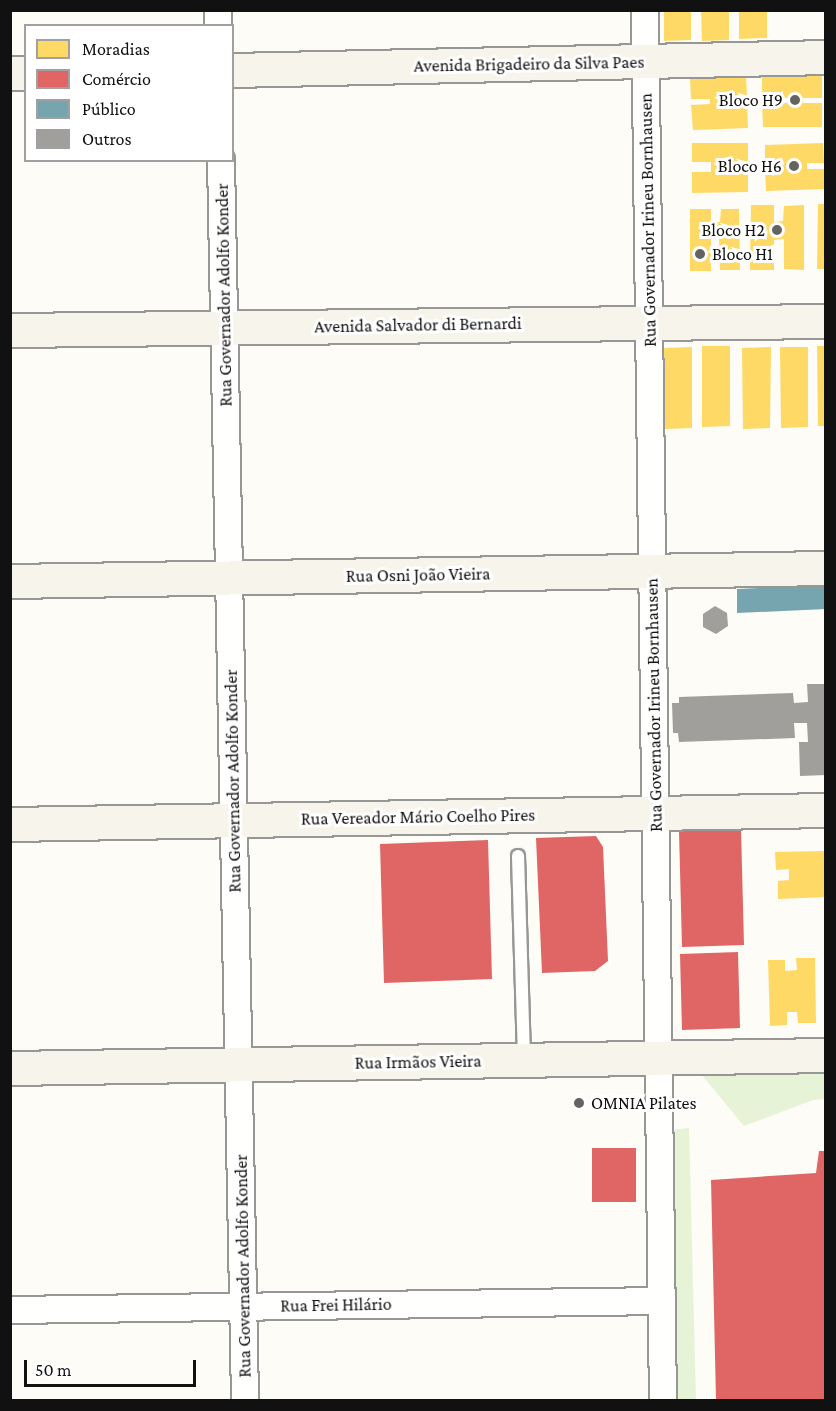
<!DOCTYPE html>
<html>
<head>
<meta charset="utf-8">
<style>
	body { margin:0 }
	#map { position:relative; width:836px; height:1411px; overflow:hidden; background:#fdfcf7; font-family:"Crimson Pro",serif }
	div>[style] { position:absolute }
	.green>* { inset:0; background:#e7f3d7 }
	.homes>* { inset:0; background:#ffd966 }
	.shops>* { inset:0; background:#e06666 }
	.public>* { inset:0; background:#76a5af }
	.building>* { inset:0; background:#a19f9c }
	.roads { filter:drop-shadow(2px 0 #979795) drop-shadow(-2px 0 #979795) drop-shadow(0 2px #979795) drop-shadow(0 -2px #979795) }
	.lane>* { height:12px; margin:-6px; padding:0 6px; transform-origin:6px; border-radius:6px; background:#fffffe }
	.street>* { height:26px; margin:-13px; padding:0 13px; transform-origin:13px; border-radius:13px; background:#fffffe }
	.secondary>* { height:33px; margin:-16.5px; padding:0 16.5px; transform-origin:16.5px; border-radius:16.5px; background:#f6f4eb }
	.dots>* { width:16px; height:16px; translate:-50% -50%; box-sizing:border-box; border:3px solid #fff; border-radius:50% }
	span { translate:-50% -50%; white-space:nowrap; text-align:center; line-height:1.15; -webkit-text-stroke:6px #fff; paint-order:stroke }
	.street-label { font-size:18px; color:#111 }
	.poi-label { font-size:18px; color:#111 }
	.right { translate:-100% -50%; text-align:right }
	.left { translate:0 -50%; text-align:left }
	.frame { position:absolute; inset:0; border:12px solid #111; pointer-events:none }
	.legend { position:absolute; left:24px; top:24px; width:210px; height:138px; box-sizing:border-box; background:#fff; border:2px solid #a0a0a0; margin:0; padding:8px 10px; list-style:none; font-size:18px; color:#111 }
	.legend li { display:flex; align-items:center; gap:12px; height:30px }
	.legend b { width:30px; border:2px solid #a0a0a0 }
	.scale { position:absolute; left:24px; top:1360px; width:172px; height:27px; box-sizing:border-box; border:3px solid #111; border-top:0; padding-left:8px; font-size:18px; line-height:21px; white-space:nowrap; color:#111; -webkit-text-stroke:4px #fff; paint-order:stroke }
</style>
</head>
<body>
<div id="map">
	<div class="green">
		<div style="clip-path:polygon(825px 1061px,825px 1099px,813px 1100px,744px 1126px,692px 1063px)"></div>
		<div style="clip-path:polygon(689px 1128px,696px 1400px,675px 1400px,671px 1130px)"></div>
	</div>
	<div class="homes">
		<div style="clip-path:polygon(664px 10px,691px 10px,691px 40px,664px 41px)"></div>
		<div style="clip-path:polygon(701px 10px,729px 10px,729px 40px,702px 41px)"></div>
		<div style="clip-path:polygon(739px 10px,767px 10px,767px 38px,739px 39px)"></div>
		<div style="clip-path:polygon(746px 75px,747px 98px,728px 99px,728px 104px,747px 104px,748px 128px,693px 130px,691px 105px,710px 104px,710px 99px,691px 99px,690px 78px)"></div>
		<div style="clip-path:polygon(762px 76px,822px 76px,822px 98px,803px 98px,803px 103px,822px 103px,822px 127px,763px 127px,762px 103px,787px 103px,787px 98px,762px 98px)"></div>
		<div style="clip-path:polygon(692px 143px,748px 143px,748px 162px,728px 162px,728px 172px,748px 172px,748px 192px,692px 193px,692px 172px,711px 172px,711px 162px,692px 162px)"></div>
		<div style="clip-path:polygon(823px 143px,824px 163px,807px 163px,807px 169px,824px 169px,824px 189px,766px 191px,765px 169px,781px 168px,781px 163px,765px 164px,765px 145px)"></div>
		<div style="clip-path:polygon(818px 204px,826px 204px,826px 269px,817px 269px)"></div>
		<div style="clip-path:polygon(751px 205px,774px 205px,774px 222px,783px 221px,784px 206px,804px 205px,804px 270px,784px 269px,784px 239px,774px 240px,774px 270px,750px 270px)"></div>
		<div style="clip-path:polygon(690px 209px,711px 209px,711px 222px,720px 222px,721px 209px,739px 209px,740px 270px,720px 270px,719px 238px,711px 239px,711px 271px,690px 271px)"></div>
		<div style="clip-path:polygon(702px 346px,730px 346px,730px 426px,702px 427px)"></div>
		<div style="clip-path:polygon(817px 346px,826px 346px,826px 426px,818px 426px)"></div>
		<div style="clip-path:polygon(692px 347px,692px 428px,665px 429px,664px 348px)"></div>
		<div style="clip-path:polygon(771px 347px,770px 428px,743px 429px,742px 348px)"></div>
		<div style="clip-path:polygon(780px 347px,808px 347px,808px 427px,781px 428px)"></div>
		<div style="clip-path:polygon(826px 851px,826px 897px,778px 899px,778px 881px,789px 880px,789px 869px,776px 870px,775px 852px)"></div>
		<div style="clip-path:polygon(796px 958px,815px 958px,816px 1023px,798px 1023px,797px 1012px,787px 1012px,787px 1025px,770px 1026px,768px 960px,785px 960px,785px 971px,797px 970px)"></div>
	</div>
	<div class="shops">
		<div style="clip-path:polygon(741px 829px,744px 945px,682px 947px,679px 831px)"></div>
		<div style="clip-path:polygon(596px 836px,603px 847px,608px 961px,595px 971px,542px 973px,536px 838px)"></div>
		<div style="clip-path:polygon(488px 840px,492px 979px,384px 983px,380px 844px)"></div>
		<div style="clip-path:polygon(738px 952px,740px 1028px,682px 1030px,680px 954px)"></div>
		<div style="clip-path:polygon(592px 1148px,636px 1148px,636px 1202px,592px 1202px)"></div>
		<div style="clip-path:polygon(819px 1151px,826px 1151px,826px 1400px,716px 1400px,711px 1180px,816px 1173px)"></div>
	</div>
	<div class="public">
		<div style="clip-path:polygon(825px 585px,826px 609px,737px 613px,737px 589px)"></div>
	</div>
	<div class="building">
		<div style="clip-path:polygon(715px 606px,727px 613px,728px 626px,716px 634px,703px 627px,703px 614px)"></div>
		<div style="clip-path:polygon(807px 684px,826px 684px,826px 775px,800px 776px,799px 742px,808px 742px,807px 723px,794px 723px,795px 738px,679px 742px,678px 733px,673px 733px,672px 703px,679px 703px,679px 697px,793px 693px,794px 703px,808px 702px)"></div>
	</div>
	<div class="roads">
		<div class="lane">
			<div style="left:518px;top:856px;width:203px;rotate:88.3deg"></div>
		</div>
		<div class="street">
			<div style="left:218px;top:10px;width:16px;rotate:90deg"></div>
			<div style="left:645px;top:10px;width:1390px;rotate:89.26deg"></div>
			<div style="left:221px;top:160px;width:1240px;rotate:88.89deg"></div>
			<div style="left:10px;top:1310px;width:652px;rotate:-0.79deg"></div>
		</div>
		<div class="secondary">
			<div style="left:232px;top:70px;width:594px;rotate:-1.25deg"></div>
			<div style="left:10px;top:73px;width:16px"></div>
			<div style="left:10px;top:330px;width:816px;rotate:-0.63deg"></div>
			<div style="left:10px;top:581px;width:816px;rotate:-0.91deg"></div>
			<div style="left:10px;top:824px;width:816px;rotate:-0.98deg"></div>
			<div style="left:10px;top:1068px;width:816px;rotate:-0.91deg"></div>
		</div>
	</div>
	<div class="dots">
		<div style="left:795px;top:100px;background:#646362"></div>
		<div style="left:794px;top:166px;background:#646362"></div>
		<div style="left:777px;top:230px;background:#646362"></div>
		<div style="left:700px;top:254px;background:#646362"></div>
		<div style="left:579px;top:1103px;background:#646362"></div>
	</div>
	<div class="street-label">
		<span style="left:529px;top:64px;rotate:-1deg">Avenida Brigadeiro da Silva Paes</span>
		<span style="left:648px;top:220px;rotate:-91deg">Rua Governador Irineu Bornhausen</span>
		<span style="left:224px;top:295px;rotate:-91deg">Rua Governador Adolfo Konder</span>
		<span style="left:418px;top:325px;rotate:-1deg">Avenida Salvador di Bernardi</span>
		<span style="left:418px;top:575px;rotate:-1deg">Rua Osni João Vieira</span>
		<span style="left:654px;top:705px;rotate:-91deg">Rua Governador Irineu Bornhausen</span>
		<span style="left:233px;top:781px;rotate:-91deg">Rua Governador Adolfo Konder</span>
		<span style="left:418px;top:817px;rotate:-1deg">Rua Vereador Mário Coelho Pires</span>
		<span style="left:418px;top:1062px;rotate:-1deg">Rua Irmãos Vieira</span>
		<span style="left:243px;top:1266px;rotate:-91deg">Rua Governador Adolfo Konder</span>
		<span style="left:336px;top:1305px;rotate:-1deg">Rua Frei Hilário</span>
	</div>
	<div class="poi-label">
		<span class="right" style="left:783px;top:100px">Bloco H9</span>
		<span class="right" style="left:782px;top:166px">Bloco H6</span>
		<span class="right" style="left:765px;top:230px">Bloco H2</span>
		<span class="left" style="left:712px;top:254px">Bloco H1</span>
		<span class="left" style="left:591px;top:1103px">OMNIA Pilates</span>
	</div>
	<div class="frame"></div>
	<ul class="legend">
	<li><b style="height:16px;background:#ffd966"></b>Moradias</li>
	<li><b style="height:16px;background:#e06666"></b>Comércio</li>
	<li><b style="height:16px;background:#76a5af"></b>Público</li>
	<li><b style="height:16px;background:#a19f9c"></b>Outros</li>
	</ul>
	<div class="scale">50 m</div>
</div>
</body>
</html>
